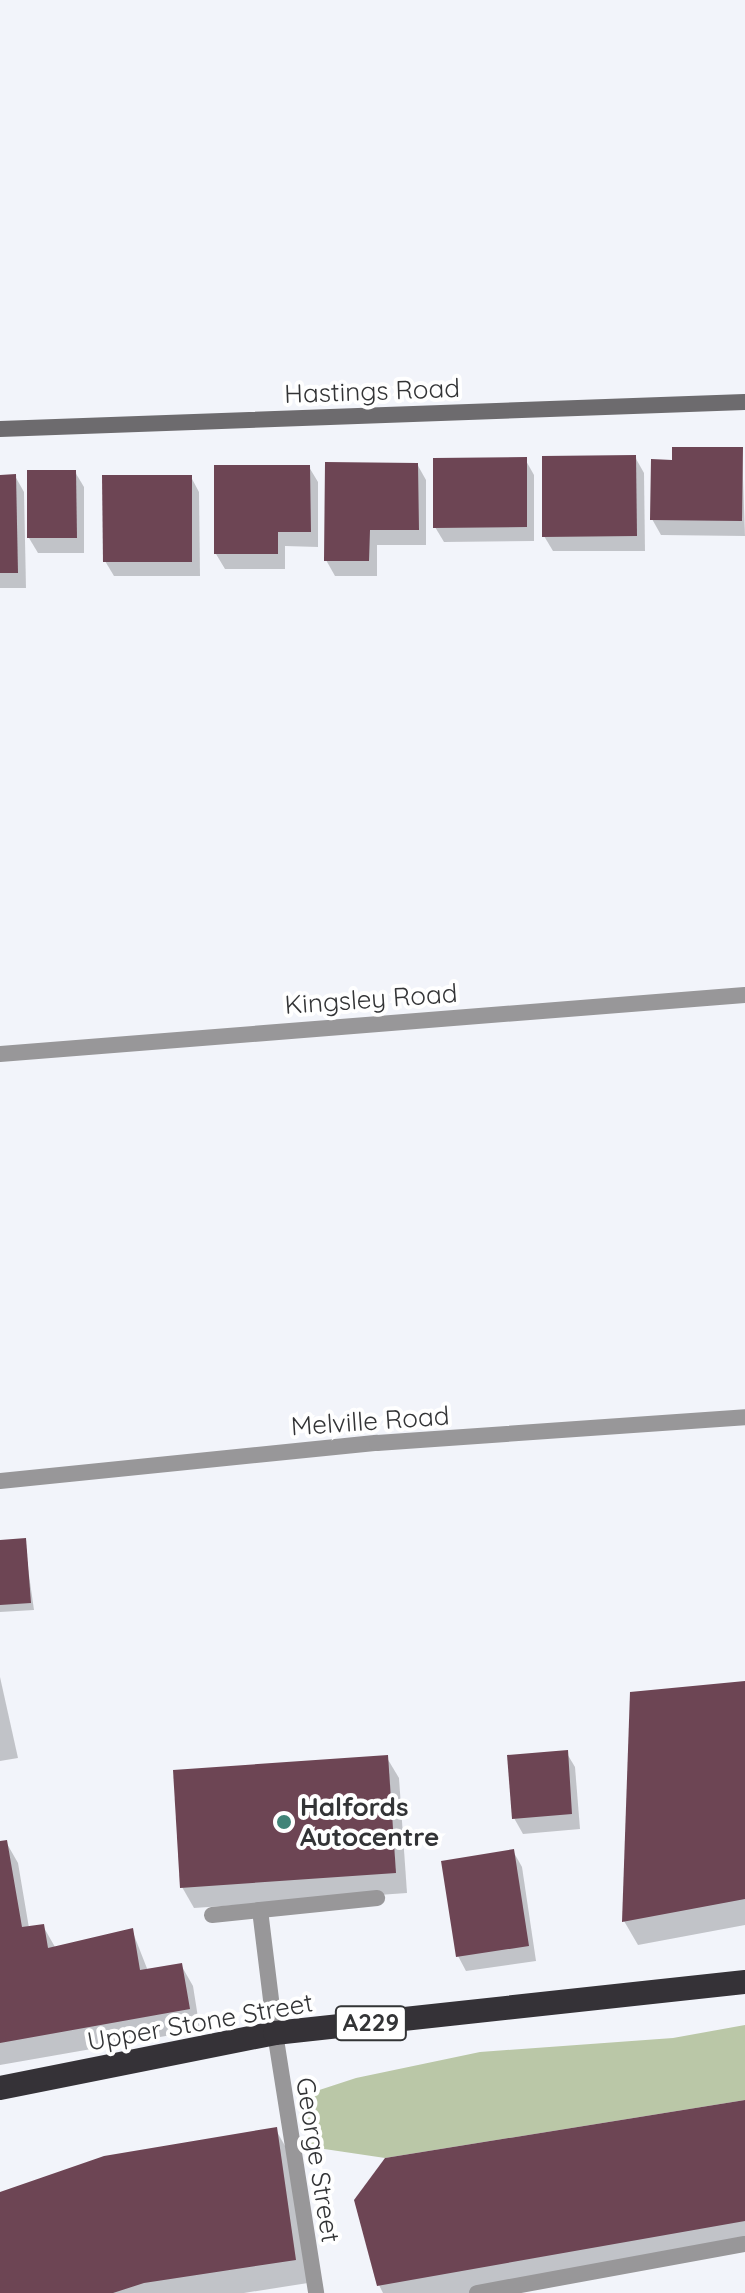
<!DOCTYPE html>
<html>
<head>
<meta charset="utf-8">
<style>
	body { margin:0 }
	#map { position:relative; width:745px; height:2293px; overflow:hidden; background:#f2f4fa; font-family:Quicksand,sans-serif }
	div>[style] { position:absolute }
	.green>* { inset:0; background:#bac7a7 }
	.shadow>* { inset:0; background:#0003 }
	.building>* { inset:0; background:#6d4554 }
	.lane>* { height:16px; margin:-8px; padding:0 8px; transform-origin:8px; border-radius:8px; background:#989799 }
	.street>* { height:16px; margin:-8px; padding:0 8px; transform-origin:8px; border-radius:8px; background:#989799 }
	.secondary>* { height:16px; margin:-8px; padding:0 8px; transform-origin:8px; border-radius:8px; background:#6d6b6e }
	.highway>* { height:24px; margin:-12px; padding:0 12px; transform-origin:12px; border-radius:12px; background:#353237 }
	.dots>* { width:22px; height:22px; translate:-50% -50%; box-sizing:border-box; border:4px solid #fff; border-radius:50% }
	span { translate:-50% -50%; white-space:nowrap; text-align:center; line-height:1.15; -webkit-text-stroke:8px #fff; paint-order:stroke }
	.shield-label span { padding:2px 6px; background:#fff; border:2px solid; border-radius:6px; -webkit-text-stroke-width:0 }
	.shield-label { font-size:24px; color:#333436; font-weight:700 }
	.street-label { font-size:26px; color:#333436 }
	.poi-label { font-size:26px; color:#333436; font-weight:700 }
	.left { translate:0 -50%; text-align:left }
</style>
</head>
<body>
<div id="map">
	<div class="green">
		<div style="clip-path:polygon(745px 2025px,745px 2100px,385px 2158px,311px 2147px,301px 2096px,356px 2078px,480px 2052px,673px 2038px)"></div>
	</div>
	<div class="shadow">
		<div style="clip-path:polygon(742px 449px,745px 536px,661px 535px,652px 519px,674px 462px)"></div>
		<div style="clip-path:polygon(635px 457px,644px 473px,645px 551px,553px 551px,544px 536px)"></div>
		<div style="clip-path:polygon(525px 459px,534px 475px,534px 541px,444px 542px,435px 527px)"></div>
		<div style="clip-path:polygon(417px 464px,426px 480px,426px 545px,377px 545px,377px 576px,335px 576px,326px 560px)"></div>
		<div style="clip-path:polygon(309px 467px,318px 482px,318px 547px,285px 546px,285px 569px,225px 569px,216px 554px)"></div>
		<div style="clip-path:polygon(75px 472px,84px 487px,84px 553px,38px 553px,29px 538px)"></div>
		<div style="clip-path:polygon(15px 476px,24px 492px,26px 588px,0 588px,0 477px)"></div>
		<div style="clip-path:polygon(191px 477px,199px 492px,200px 576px,114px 576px,105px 561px)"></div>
		<div style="clip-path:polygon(24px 1540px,34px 1610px,0 1612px,0 1542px)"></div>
		<div style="clip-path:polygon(0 1677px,18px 1758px,0 1761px)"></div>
		<div style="clip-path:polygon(745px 1683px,745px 1925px,638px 1945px,624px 1921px)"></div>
		<div style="clip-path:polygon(566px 1752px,575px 1767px,580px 1829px,523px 1834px,514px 1818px)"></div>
		<div style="clip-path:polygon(387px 1758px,399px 1778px,407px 1893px,194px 1908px,182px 1887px)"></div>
		<div style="clip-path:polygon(6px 1842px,18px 1863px,29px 1928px,43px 1926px,55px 1947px,132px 1930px,148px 1971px,181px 1965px,193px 1986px,200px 2030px,0 2065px,0 1843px)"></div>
		<div style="clip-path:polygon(513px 1851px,522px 1867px,536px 1961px,466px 1971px,458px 1956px)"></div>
		<div style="clip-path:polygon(745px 2102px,745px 2247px,483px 2293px,383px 2293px,379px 2285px)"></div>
		<div style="clip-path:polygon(276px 2130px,289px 2153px,308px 2283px,244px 2293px,2px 2293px,0 2194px)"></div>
	</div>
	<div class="building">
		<div style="clip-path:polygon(672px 447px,743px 447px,742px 521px,650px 520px,651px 459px,672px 460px)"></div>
		<div style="clip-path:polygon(636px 455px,637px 536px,542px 537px,542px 456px)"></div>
		<div style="clip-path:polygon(527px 457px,527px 527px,433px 528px,433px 458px)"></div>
		<div style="clip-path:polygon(325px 462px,418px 463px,419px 530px,370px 530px,369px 561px,324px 561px)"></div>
		<div style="clip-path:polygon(214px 465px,310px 465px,311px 532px,278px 532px,278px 554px,214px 554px)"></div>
		<div style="clip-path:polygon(27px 470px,76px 470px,77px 538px,27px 538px)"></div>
		<div style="clip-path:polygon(16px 474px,18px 573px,0 573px,0 475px)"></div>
		<div style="clip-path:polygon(102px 475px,192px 475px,192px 562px,103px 562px)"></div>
		<div style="clip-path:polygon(26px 1538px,31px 1603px,0 1605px,0 1540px)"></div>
		<div style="clip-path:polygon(745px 1681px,745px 1899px,622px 1922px,630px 1692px)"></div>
		<div style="clip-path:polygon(568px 1750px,572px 1814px,512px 1819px,507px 1755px)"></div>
		<div style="clip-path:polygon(388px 1755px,396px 1873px,180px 1888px,173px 1770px)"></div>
		<div style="clip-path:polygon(7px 1840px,22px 1927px,44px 1924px,48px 1948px,133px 1928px,140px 1970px,182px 1963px,190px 2009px,0 2043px,0 1841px)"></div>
		<div style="clip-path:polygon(514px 1849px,529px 1946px,456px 1957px,441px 1861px)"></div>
		<div style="clip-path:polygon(745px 2100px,745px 2221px,377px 2286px,354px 2200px,385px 2158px)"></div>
		<div style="clip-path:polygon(277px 2127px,296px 2260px,144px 2283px,113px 2293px,0 2293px,0 2192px,104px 2156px)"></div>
	</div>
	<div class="lane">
		<div style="left:260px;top:1910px;width:124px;rotate:83deg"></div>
		<div style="left:212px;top:1915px;width:166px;rotate:-5.9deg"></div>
	</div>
	<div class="street">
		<div style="left:0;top:1054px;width:747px;rotate:-4.53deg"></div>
		<div style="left:0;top:1481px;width:379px;rotate:-5.8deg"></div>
		<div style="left:377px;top:1443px;width:369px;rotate:-4deg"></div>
		<div style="left:275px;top:2033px;width:263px;rotate:81deg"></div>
		<div style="left:477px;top:2293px;width:272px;rotate:-10.4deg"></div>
	</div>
	<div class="secondary">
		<div style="left:0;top:429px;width:745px;rotate:-2.08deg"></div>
	</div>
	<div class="highway">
		<div style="left:0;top:2088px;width:280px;rotate:-11.3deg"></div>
		<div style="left:275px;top:2033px;width:473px;rotate:-6.2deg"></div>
	</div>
	<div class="dots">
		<div style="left:284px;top:1822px;background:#418478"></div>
	</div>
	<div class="shield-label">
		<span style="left:371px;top:2023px">A229</span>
	</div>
	<div class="street-label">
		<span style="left:372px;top:391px;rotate:-2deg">Hastings Road</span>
		<span style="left:371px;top:999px;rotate:-4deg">Kingsley Road</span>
		<span style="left:370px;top:1421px;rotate:-4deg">Melville Road</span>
		<span style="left:200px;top:2022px;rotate:-10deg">Upper Stone Street</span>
		<span style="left:318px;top:2160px;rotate:81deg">George Street</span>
	</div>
	<div class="poi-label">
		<span class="left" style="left:300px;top:1822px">Halfords<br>Autocentre</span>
	</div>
</div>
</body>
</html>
